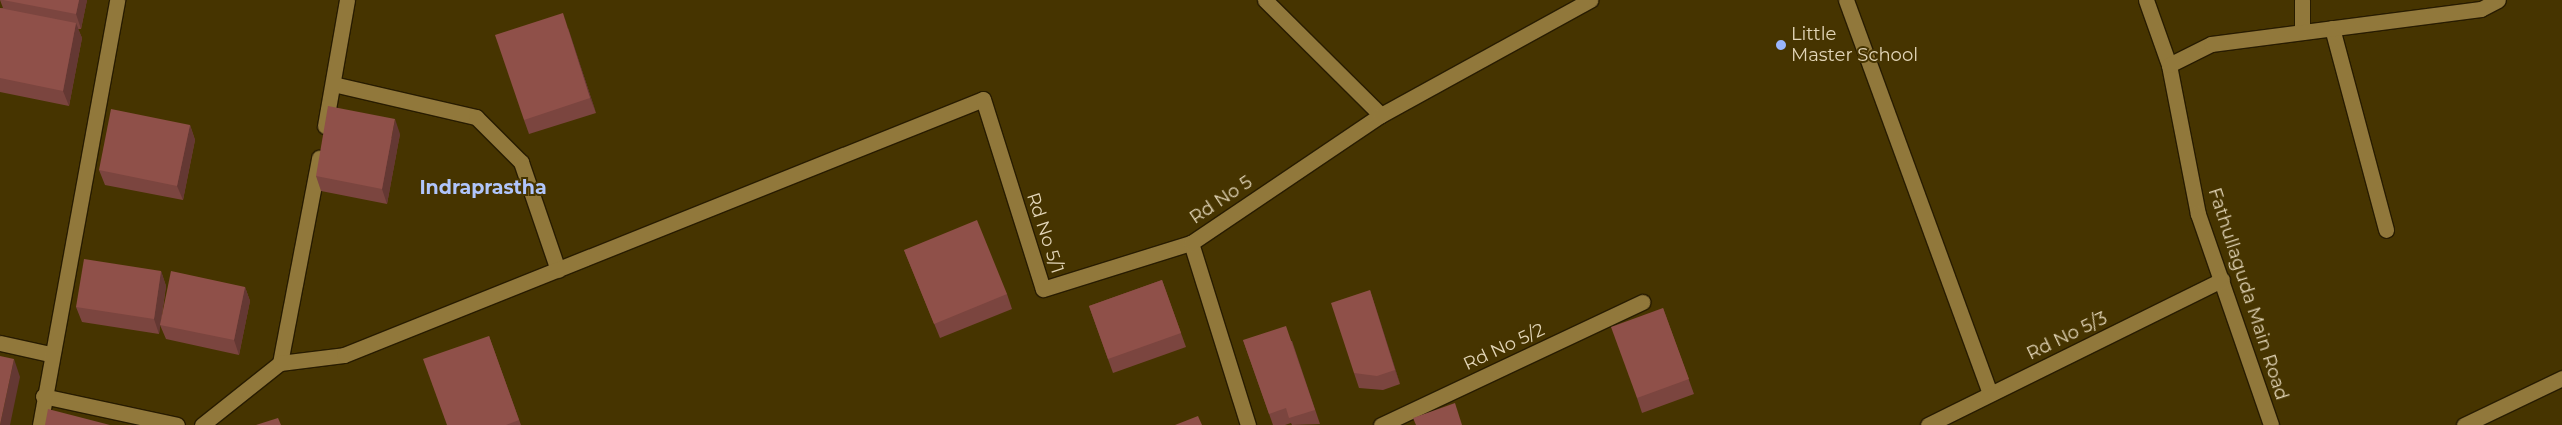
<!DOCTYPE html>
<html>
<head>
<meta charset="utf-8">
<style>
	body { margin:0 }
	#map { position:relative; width:2562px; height:425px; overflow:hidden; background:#463400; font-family:Montserrat,sans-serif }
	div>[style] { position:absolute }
	.roads { filter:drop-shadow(1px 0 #281c00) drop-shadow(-1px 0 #281c00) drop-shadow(0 1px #281c00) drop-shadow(0 -1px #281c00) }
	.lane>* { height:15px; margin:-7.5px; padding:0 7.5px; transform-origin:7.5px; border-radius:7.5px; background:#91783b }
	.street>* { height:15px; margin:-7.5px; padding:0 7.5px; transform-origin:7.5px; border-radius:7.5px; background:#91783b }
	.wall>* { inset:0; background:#7b453f }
	.shaded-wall>* { inset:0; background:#643833 }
	.building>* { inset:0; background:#8f5049 }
	.dots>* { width:14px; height:14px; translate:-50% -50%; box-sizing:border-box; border:2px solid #463400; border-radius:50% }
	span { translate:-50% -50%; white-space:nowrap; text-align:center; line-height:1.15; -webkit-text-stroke:4px #463400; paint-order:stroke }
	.poi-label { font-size:18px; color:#e2d5b7 }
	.left { translate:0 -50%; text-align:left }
	.street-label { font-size:18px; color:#e2d5b7 }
	.neighbourhood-label { font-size:19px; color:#b0c5fb; font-weight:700 }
</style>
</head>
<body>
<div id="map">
	<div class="roads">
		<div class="lane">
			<div style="left:1846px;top:0;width:419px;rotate:69.9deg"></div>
		</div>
		<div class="street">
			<div style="left:1265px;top:0;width:163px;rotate:44.8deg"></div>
			<div style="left:2146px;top:0;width:69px;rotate:70.5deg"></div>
			<div style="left:2169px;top:65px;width:152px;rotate:79deg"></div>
			<div style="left:2198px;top:214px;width:223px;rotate:70.9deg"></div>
			<div style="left:2302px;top:0;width:32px;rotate:90deg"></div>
			<div style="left:2332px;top:28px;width:209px;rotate:75deg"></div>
			<div style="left:2169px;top:65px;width:47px;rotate:-26.6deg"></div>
			<div style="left:2211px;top:44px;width:272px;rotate:-7.4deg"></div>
			<div style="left:2481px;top:9px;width:19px;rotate:-28deg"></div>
			<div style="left:333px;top:84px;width:147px;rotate:13deg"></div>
			<div style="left:476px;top:117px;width:64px;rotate:45deg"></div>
			<div style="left:521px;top:162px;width:114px;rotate:71.1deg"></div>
			<div style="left:325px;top:126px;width:128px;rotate:-80.1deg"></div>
			<div style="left:1191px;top:243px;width:191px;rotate:72.6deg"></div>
			<div style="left:0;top:343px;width:51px;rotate:12.4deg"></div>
			<div style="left:280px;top:363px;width:209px;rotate:-79.2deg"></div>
			<div style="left:43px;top:396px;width:137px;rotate:12.2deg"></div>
			<div style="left:40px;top:425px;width:432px;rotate:-79.7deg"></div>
			<div style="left:202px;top:425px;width:100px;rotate:-38.5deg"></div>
			<div style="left:280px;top:363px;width:64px;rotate:-7.1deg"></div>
			<div style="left:344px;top:355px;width:688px;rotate:-21.83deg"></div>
			<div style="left:983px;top:99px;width:199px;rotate:72.5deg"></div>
			<div style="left:1043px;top:289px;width:155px;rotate:-17.3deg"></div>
			<div style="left:1191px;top:243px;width:229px;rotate:-34deg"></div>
			<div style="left:1381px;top:115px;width:239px;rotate:-28.8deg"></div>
			<div style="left:1381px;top:425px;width:289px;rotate:-25.2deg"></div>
			<div style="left:1928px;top:425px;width:328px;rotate:-26.3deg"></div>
			<div style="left:2464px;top:425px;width:109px;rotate:-25.6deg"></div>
		</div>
	</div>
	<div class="wall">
		<div style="clip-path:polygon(0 0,87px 0,81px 29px,78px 29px,82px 38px,69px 106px,0 92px,0 8px,3px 8px)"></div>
		<div style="clip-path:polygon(568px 28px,596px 113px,529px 134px,524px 120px)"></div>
		<div style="clip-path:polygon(190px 125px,195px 140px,183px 200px,105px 185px,99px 170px)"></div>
		<div style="clip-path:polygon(400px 134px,387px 204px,321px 191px,316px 176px)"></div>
		<div style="clip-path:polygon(904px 250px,1007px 294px,1012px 309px,940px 338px)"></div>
		<div style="clip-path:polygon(161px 271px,166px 286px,161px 323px,245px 287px,250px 301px,239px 355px,166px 339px,160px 325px,159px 334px,82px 322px,76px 307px)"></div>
		<div style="clip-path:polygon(1162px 280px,1186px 347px,1113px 373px,1089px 306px)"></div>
		<div style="clip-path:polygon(1370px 290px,1400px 384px,1383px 390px,1359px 388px,1354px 373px)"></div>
		<div style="clip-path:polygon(1663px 308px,1694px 394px,1642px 413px,1637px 398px)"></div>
		<div style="clip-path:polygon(489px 336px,521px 425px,447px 425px)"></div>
		<div style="clip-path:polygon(1243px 340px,1292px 341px,1320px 424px,1292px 425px,1291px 423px,1285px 425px,1273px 425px)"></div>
	</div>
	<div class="shaded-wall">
		<div style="clip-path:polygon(79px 0,87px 0,81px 29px,76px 14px)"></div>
		<div style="clip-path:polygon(563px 13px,568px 28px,596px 113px,590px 98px)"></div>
		<div style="clip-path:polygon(76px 23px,82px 38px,69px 106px,63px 91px)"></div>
		<div style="clip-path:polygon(395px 119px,400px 134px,387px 204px,382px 189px)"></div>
		<div style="clip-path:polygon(190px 125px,195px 140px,183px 200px,177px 186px)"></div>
		<div style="clip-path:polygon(161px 271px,166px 286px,159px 334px,154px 319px)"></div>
		<div style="clip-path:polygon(245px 287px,250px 301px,239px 355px,234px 340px)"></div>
		<div style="clip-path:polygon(1370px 290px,1375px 305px,1400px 384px,1395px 370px)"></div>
		<div style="clip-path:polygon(14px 359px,20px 377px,10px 425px,0 425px)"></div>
	</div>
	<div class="building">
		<div style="clip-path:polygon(3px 0,79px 0,76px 14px)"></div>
		<div style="clip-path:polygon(0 8px,76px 23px,63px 91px,0 78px)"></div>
		<div style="clip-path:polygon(563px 13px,590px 98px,524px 120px,495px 35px)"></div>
		<div style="clip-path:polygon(328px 106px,395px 119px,382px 189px,316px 176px)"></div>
		<div style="clip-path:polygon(111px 109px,190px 125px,177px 186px,99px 170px)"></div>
		<div style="clip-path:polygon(977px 220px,1007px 294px,934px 324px,904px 250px)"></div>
		<div style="clip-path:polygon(84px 259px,161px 271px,154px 319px,76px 307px)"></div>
		<div style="clip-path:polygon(171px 271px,245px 287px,234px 340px,160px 325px)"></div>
		<div style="clip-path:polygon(1162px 280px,1181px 333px,1108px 359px,1089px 306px)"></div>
		<div style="clip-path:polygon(1370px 290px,1395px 370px,1377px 376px,1354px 373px,1331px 303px)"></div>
		<div style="clip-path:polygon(1663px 308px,1689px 379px,1637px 398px,1611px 327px)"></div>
		<div style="clip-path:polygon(1286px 326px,1315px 410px,1289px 418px,1286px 408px,1269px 414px,1243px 340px)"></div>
		<div style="clip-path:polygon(489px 336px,519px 420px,506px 425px,447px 425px,423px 359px)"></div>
		<div style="clip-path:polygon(0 356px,14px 359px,0 425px)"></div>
		<div style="clip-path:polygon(1455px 403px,1462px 425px,1416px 425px,1413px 418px)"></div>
		<div style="clip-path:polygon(48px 409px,110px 425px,45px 425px)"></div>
		<div style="clip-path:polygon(1198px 416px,1202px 425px,1175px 425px)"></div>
		<div style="clip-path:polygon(278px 418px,281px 425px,256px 425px)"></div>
	</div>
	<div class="dots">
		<div style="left:1781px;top:45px;background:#99b5fd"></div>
	</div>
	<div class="poi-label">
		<span class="left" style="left:1791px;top:45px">Little<br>Master School</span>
	</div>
	<div class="street-label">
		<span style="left:1221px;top:200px;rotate:-34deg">Rd No 5</span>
		<span style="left:1045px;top:233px;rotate:72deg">Rd No 5/1</span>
		<span style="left:2248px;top:294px;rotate:72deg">Fathullaguda Main Road</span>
		<span style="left:2067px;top:336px;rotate:-26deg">Rd No 5/3</span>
		<span style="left:1504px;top:347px;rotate:-25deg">Rd No 5/2</span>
	</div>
	<div class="neighbourhood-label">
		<span style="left:483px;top:188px">Indraprastha</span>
	</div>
</div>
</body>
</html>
